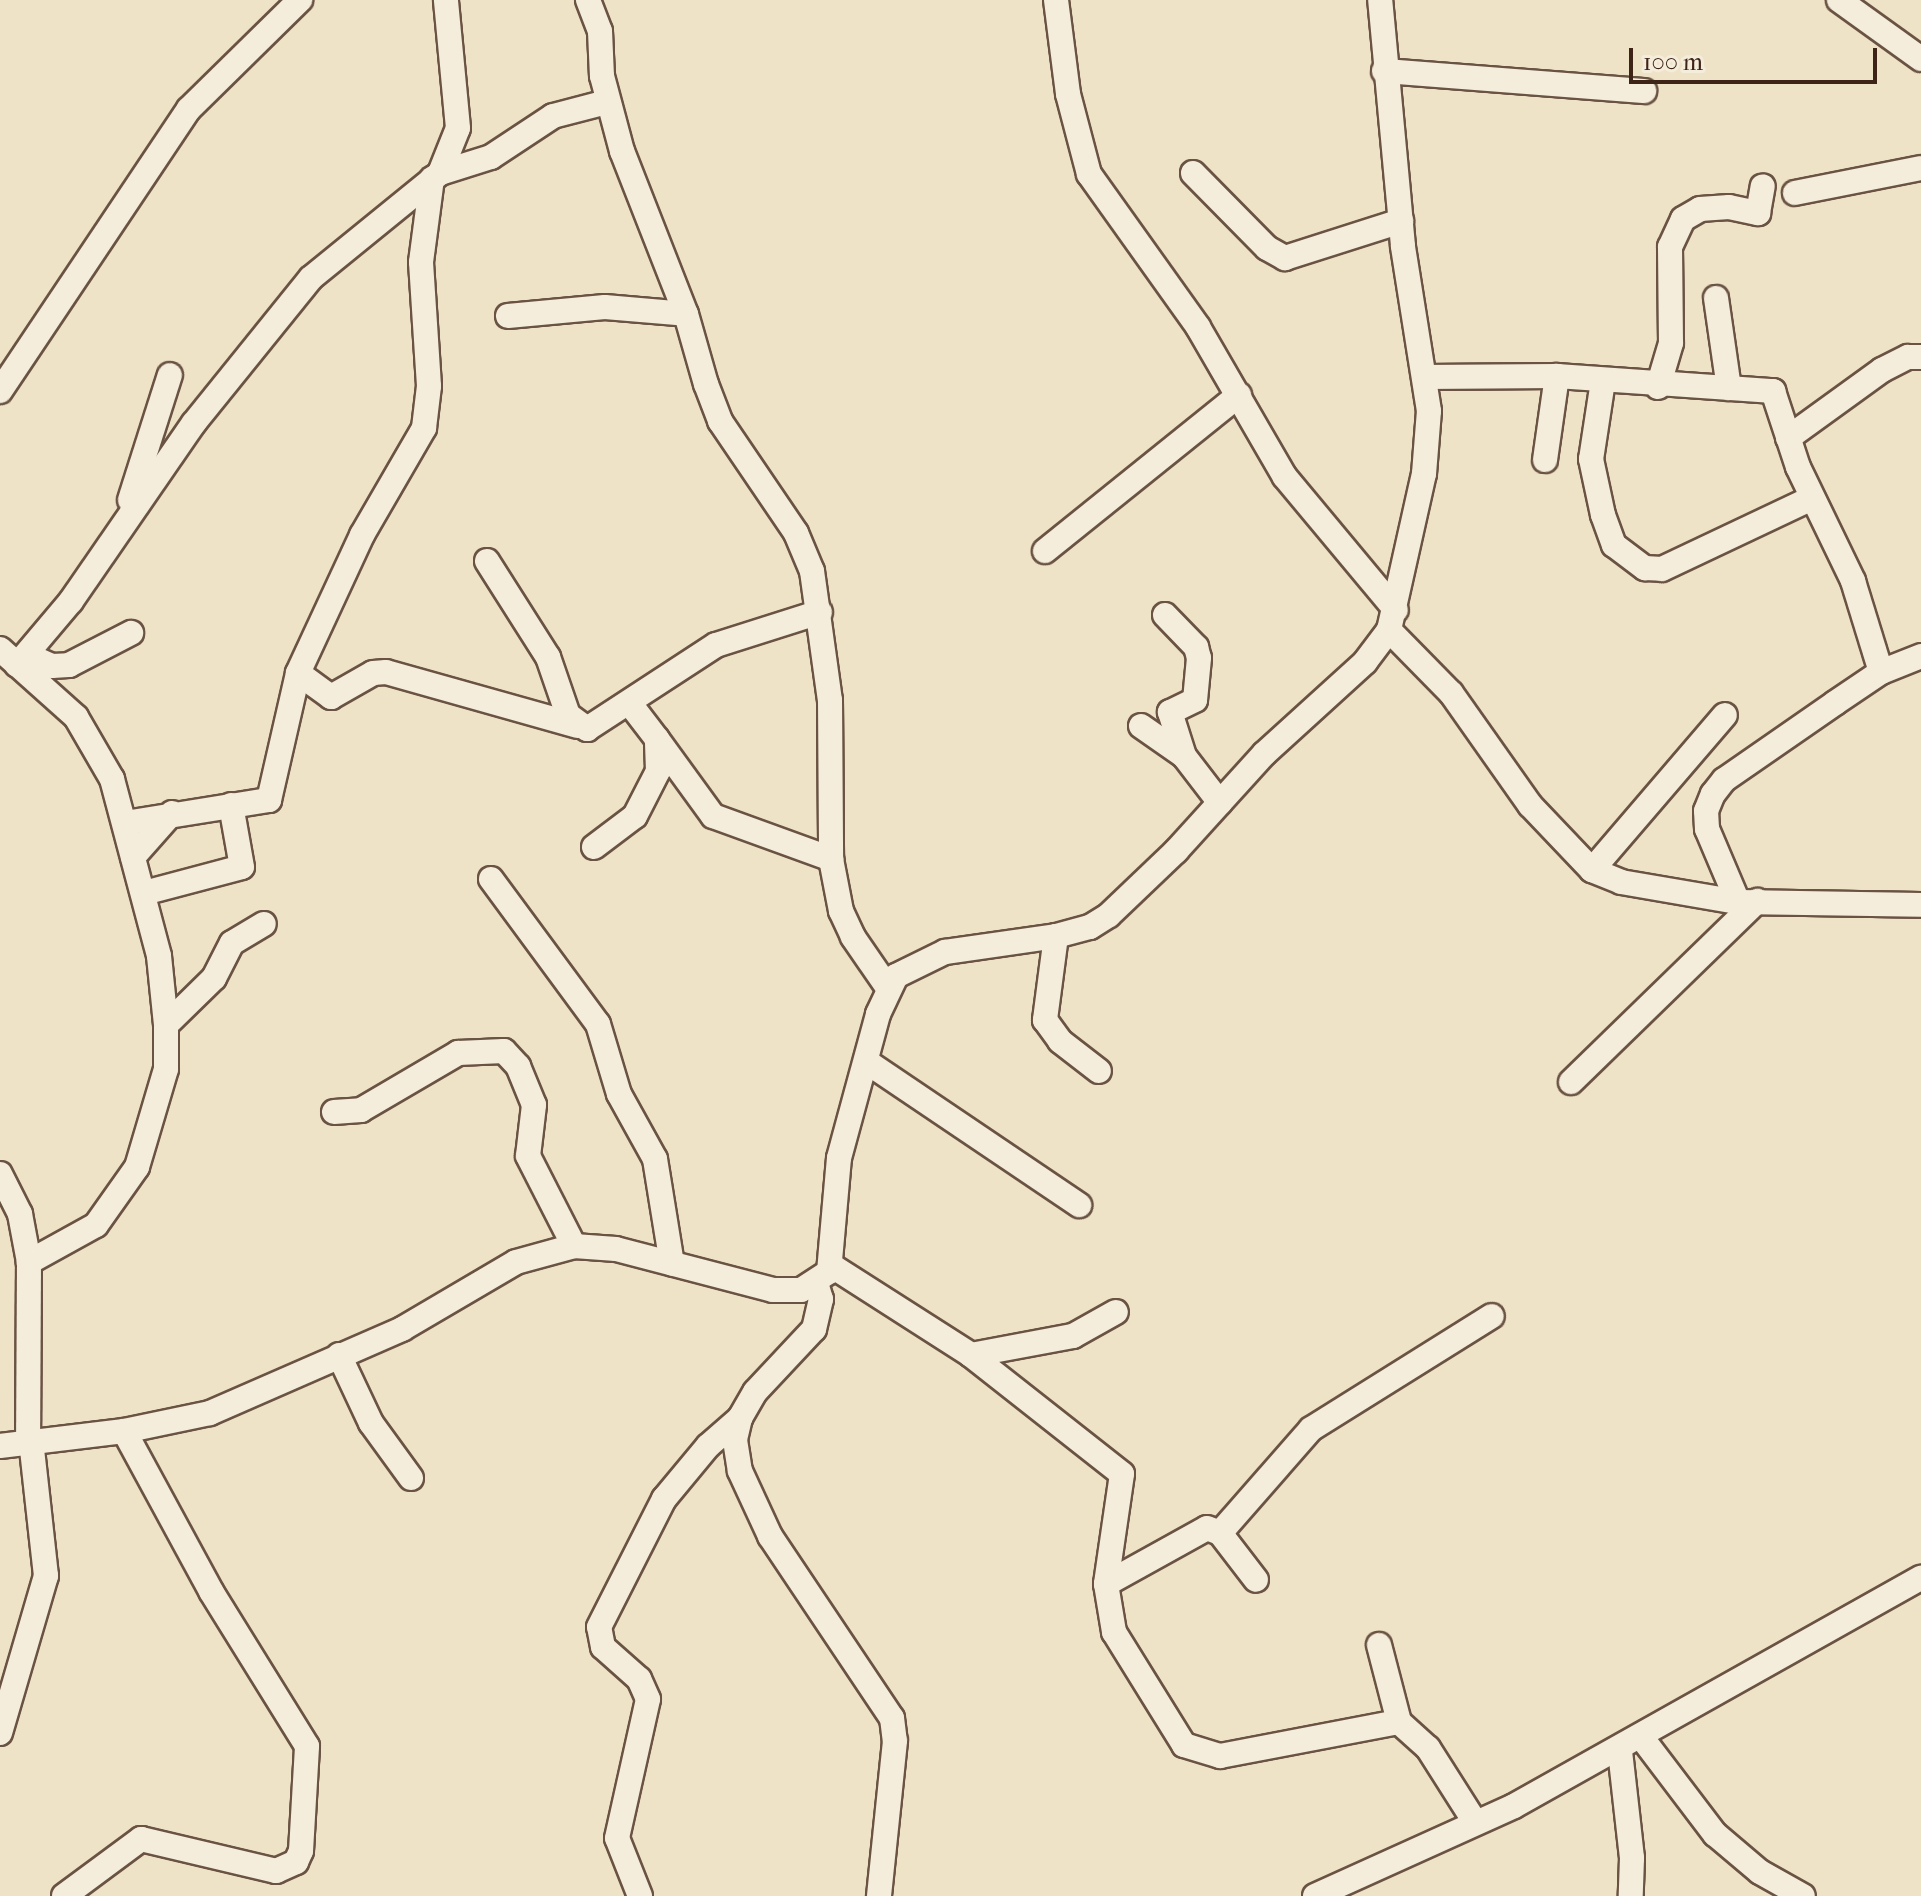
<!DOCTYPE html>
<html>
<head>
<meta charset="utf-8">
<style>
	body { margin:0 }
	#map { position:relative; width:1921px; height:1896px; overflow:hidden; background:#efe3c7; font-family:"IM FELL French Canon",serif }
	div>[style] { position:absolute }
	.roads { filter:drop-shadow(2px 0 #6a5343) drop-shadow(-2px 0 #6a5343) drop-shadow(0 2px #6a5343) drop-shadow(0 -2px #6a5343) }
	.minor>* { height:24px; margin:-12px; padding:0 12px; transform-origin:12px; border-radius:12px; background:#f5eddb }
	span { translate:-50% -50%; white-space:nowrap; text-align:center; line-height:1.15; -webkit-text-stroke:7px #f5eddb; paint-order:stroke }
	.scale { position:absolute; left:1629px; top:48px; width:248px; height:36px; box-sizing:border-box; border:4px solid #3e2317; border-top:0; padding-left:10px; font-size:24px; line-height:28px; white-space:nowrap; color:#3e2317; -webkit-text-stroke:6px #f5eddb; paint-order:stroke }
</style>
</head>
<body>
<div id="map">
	<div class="roads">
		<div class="minor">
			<div style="left:588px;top:0;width:33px;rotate:69deg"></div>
			<div style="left:600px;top:31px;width:45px;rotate:87.5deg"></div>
			<div style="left:602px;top:76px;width:78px;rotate:75.1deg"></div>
			<div style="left:622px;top:151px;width:175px;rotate:68.6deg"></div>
			<div style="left:686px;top:314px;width:73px;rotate:74.1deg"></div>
			<div style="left:706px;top:384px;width:40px;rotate:69deg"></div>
			<div style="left:720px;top:421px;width:135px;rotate:55.8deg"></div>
			<div style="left:796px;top:533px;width:41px;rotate:67.2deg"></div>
			<div style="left:812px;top:571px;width:130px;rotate:82.1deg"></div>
			<div style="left:830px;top:700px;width:159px;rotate:89.6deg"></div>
			<div style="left:831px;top:859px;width:53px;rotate:79.1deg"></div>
			<div style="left:841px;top:911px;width:29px;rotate:65deg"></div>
			<div style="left:853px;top:937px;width:62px;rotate:55.5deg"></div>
			<div style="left:1056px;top:0;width:95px;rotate:82.7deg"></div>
			<div style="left:1068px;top:94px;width:83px;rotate:75.3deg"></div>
			<div style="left:1089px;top:174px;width:188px;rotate:54.5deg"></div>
			<div style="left:1198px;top:327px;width:173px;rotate:59.9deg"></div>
			<div style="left:1285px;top:477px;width:173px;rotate:50.2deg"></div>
			<div style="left:1839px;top:0;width:101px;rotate:35.7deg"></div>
			<div style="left:1384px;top:71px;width:261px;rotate:4.4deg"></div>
			<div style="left:440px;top:173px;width:48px;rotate:-68.2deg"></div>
			<div style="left:458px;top:128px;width:129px;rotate:-95.4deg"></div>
			<div style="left:1193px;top:173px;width:105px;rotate:45.4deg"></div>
			<div style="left:1267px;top:248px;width:21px;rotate:29deg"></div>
			<div style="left:1285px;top:258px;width:122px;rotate:-17.7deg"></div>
			<div style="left:1795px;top:193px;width:128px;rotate:-11.2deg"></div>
			<div style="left:1716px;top:298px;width:91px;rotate:81.8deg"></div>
			<div style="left:508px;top:316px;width:97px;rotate:-5.3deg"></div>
			<div style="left:605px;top:307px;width:81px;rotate:4.9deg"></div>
			<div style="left:1424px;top:377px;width:133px;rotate:-0.4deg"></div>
			<div style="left:1557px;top:376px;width:217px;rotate:4deg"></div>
			<div style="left:1773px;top:391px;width:80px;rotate:71.8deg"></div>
			<div style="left:1798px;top:467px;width:127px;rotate:64.2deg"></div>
			<div style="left:1853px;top:581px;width:95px;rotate:72.9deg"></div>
			<div style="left:1603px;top:381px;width:79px;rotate:98.7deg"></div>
			<div style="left:1591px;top:459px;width:57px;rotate:77.9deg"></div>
			<div style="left:1603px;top:515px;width:32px;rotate:70deg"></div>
			<div style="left:1614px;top:545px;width:39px;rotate:37deg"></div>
			<div style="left:1645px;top:568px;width:17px;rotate:3deg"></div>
			<div style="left:1662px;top:569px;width:166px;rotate:-25.3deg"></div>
			<div style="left:1658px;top:387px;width:46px;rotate:-73.5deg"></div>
			<div style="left:1671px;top:343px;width:96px;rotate:-90.6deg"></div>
			<div style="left:1670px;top:247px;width:31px;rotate:-65deg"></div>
			<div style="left:1683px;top:219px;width:20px;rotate:-30deg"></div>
			<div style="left:1700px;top:209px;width:29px;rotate:-4deg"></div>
			<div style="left:1729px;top:207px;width:30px;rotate:12deg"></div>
			<div style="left:1758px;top:213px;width:27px;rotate:-80deg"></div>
			<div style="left:0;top:391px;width:339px;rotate:-56.2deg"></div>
			<div style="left:189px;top:109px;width:156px;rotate:-44.5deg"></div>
			<div style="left:1788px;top:438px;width:116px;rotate:-35.9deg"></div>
			<div style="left:1882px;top:370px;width:29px;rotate:-27deg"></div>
			<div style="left:1908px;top:357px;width:13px"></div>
			<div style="left:1545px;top:460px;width:85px;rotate:-81.9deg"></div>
			<div style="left:130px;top:500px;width:131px;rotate:-72.3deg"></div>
			<div style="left:1045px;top:551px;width:249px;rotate:-38.8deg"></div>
			<div style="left:487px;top:561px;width:114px;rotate:57.6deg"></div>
			<div style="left:548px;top:657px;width:61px;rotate:71deg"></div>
			<div style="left:568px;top:715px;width:24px;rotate:36deg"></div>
			<div style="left:587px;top:729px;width:154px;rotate:-33.1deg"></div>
			<div style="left:716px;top:645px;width:109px;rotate:-17.6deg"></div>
			<div style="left:1165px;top:615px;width:45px;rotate:45.9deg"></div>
			<div style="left:1196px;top:647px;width:11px;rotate:75deg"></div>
			<div style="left:1199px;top:658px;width:42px;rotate:95.4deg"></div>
			<div style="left:1195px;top:700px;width:28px;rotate:154deg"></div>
			<div style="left:1170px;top:712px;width:46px;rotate:72.3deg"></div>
			<div style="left:1389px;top:630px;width:88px;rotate:45.5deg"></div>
			<div style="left:1451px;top:693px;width:137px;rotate:54.8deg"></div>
			<div style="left:1530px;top:805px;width:90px;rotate:46.4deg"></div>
			<div style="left:1592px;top:870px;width:31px;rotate:22deg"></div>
			<div style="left:1621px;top:882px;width:119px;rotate:9.7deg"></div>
			<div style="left:1738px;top:902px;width:183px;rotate:0.9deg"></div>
			<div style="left:0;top:649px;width:102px;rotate:41.8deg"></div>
			<div style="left:76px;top:717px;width:72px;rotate:59.9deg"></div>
			<div style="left:112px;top:779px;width:183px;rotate:75.1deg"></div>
			<div style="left:159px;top:956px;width:69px;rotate:84.2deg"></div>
			<div style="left:166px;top:1025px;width:44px;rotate:90deg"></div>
			<div style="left:166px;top:1069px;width:102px;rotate:106.5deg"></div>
			<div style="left:137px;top:1167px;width:71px;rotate:125.3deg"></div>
			<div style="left:96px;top:1225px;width:77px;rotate:151.1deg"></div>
			<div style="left:27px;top:655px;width:27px;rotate:24deg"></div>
			<div style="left:52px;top:666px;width:17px;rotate:-3deg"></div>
			<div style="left:69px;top:665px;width:70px;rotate:-27.3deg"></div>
			<div style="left:17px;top:665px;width:84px;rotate:-49.8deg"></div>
			<div style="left:71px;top:601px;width:216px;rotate:-55.4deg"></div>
			<div style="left:194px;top:423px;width:186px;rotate:-51.1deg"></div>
			<div style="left:311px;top:278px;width:166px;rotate:-39.1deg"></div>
			<div style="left:440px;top:173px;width:53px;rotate:-17.4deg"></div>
			<div style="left:491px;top:157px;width:74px;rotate:-33.5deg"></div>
			<div style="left:553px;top:116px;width:56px;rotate:-14.5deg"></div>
			<div style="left:298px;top:673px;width:41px;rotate:36deg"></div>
			<div style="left:331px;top:697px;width:48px;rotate:-29.7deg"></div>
			<div style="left:373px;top:673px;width:13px;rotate:-4deg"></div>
			<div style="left:386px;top:672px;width:199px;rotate:15.7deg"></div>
			<div style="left:1141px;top:726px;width:52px;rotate:34.9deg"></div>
			<div style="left:1184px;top:756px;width:59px;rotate:52.5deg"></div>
			<div style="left:657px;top:739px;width:95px;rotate:54deg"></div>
			<div style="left:713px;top:816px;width:126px;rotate:20deg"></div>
			<div style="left:125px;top:823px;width:146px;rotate:-9.1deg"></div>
			<div style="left:269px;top:800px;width:130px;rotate:-77.1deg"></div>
			<div style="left:298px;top:673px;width:152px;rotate:-65.1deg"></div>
			<div style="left:362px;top:535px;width:124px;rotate:-59.9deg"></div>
			<div style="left:424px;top:428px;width:42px;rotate:-83.2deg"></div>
			<div style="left:429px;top:386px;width:124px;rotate:-93.7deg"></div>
			<div style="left:421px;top:262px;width:84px;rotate:-82.5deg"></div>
			<div style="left:594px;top:847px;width:51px;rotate:-37.1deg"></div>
			<div style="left:635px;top:816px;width:51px;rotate:-62.9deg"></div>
			<div style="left:658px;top:771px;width:32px;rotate:-92deg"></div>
			<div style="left:657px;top:739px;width:43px;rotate:-127.4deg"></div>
			<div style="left:133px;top:857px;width:59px;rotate:-48.4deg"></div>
			<div style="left:1592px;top:870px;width:204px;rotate:-49.4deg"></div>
			<div style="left:491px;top:879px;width:180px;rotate:53.6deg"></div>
			<div style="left:598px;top:1024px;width:73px;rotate:73.3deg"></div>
			<div style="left:619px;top:1094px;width:74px;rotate:61deg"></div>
			<div style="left:655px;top:1159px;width:106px;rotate:80.8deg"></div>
			<div style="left:144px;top:893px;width:101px;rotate:-14.9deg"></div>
			<div style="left:242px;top:867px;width:63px;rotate:-100.1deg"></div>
			<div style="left:1738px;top:902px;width:79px;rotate:-113deg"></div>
			<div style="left:1707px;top:829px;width:18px;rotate:-93deg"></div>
			<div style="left:1706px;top:811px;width:18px;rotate:-68deg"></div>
			<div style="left:1713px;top:794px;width:18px;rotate:-52deg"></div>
			<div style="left:1724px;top:780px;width:135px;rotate:-34.7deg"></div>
			<div style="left:1835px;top:703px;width:55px;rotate:-34deg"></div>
			<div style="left:1881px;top:672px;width:43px;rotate:-21.8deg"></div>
			<div style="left:1056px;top:936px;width:85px;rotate:97.5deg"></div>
			<div style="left:1045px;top:1020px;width:26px;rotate:54deg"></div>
			<div style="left:1060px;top:1041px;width:49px;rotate:37.6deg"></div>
			<div style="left:166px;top:1025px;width:67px;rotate:-44.4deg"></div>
			<div style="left:214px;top:978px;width:39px;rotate:-63deg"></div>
			<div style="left:232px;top:943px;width:37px;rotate:-31deg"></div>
			<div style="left:867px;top:1062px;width:256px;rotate:34deg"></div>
			<div style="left:1571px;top:1082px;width:260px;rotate:-44.2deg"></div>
			<div style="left:334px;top:1112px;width:27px;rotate:-4deg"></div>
			<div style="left:361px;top:1110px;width:113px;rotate:-30.4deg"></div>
			<div style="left:458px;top:1053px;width:46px;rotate:-2.5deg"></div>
			<div style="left:504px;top:1051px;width:21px;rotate:47deg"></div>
			<div style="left:518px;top:1066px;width:42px;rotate:67.7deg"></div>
			<div style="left:534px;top:1105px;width:51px;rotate:96.7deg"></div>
			<div style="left:528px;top:1156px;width:101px;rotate:62.9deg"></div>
			<div style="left:0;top:1174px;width:45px;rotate:63.4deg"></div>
			<div style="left:20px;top:1214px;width:49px;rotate:79.4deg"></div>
			<div style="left:29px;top:1262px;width:178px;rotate:90.3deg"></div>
			<div style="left:832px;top:1266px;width:165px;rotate:32.6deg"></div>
			<div style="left:971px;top:1355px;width:192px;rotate:38.2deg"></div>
			<div style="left:1122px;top:1474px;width:111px;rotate:98.3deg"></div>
			<div style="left:1106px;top:1584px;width:49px;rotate:80.5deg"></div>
			<div style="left:1114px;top:1632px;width:133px;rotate:58.2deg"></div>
			<div style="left:1184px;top:1745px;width:38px;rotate:17deg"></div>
			<div style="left:1220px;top:1756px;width:182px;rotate:-10.8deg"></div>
			<div style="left:1399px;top:1722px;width:39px;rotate:42deg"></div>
			<div style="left:1428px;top:1748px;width:88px;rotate:57.6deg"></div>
			<div style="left:816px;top:1283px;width:17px;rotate:73deg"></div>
			<div style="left:821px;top:1299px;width:31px;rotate:103deg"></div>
			<div style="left:814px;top:1329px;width:86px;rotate:133.1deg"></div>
			<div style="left:755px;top:1392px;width:30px;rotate:120deg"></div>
			<div style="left:740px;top:1418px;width:23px;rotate:103deg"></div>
			<div style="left:735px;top:1440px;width:31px;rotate:81deg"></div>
			<div style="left:740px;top:1471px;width:72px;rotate:65.2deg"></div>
			<div style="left:770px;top:1536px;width:219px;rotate:56.2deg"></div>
			<div style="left:892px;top:1718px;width:23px;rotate:83deg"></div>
			<div style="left:895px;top:1741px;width:156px;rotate:95.9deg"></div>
			<div style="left:339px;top:1355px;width:75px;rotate:64.8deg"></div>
			<div style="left:371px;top:1423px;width:68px;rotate:54deg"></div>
			<div style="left:971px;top:1355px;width:104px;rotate:-10.6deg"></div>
			<div style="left:1073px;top:1336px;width:49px;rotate:-29.2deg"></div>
			<div style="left:0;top:1446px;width:125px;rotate:-6.9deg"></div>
			<div style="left:124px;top:1431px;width:88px;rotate:-11.8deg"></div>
			<div style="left:210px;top:1413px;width:210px;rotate:-23.6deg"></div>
			<div style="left:402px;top:1329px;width:132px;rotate:-30.4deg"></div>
			<div style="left:516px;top:1262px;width:60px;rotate:-15.4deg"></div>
			<div style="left:574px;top:1246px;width:42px;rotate:4.1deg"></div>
			<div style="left:616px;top:1249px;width:162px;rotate:14.6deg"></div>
			<div style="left:773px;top:1290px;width:28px"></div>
			<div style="left:801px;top:1290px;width:33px;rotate:-33deg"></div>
			<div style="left:829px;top:1272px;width:114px;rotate:-85deg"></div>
			<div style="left:839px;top:1158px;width:149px;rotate:-74.8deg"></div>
			<div style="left:878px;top:1014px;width:42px;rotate:-64.7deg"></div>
			<div style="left:896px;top:976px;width:55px;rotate:-26.1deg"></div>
			<div style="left:945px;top:952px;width:112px;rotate:-8.2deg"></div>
			<div style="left:1056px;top:936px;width:35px;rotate:-15deg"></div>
			<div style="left:1090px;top:927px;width:22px;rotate:-32deg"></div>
			<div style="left:1109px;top:915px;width:93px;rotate:-43.7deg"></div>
			<div style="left:1176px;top:851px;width:131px;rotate:-47.8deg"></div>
			<div style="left:1264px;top:754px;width:137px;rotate:-42.3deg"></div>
			<div style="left:1365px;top:662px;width:40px;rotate:-53deg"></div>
			<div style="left:1389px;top:630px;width:160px;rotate:-77.4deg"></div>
			<div style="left:1424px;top:474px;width:63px;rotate:-85.5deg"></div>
			<div style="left:1429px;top:411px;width:167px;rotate:-99deg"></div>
			<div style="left:1403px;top:246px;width:247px;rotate:-95.3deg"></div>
			<div style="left:1220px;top:1533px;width:138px;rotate:-48.8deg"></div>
			<div style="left:1311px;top:1429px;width:213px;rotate:-32deg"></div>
			<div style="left:1106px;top:1584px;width:115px;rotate:-29deg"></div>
			<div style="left:1207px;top:1528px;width:14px;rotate:21deg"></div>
			<div style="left:1220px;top:1533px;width:59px;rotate:52.5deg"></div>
			<div style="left:1379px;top:1645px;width:80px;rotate:75.4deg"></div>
			<div style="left:0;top:1733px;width:164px;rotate:-73.7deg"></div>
			<div style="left:46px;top:1576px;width:137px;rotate:-96.3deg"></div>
			<div style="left:1642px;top:1738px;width:121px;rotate:52.8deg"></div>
			<div style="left:1715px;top:1834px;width:59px;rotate:40.2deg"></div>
			<div style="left:1760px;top:1872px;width:49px;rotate:29.2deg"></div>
			<div style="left:1620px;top:1751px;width:108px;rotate:83.6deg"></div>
			<div style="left:1632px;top:1858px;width:38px;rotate:92deg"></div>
			<div style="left:64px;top:1896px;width:96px;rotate:-36.5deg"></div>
			<div style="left:141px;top:1839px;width:139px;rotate:13.3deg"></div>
			<div style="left:276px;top:1871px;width:22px;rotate:-24deg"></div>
			<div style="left:296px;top:1862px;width:12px;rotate:-66deg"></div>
			<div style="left:301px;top:1851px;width:105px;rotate:-86.7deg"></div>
			<div style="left:307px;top:1746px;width:182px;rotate:-121.8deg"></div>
			<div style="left:211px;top:1591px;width:182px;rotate:-118.5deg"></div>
			<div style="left:640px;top:1896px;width:62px;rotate:-111.6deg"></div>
			<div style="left:617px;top:1838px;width:142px;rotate:-77.4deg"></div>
			<div style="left:648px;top:1699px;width:22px;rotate:-114deg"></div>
			<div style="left:639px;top:1679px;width:48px;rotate:-138.4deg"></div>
			<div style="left:603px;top:1647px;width:20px;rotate:-101deg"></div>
			<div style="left:599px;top:1627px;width:144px;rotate:-63.1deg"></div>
			<div style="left:664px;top:1499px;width:69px;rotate:-50.3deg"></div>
			<div style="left:708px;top:1446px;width:43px;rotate:-41.2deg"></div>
			<div style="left:1315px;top:1896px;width:218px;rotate:-24.3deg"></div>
			<div style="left:1514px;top:1806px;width:467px;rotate:-29.3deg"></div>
		</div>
	</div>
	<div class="scale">100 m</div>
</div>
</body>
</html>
